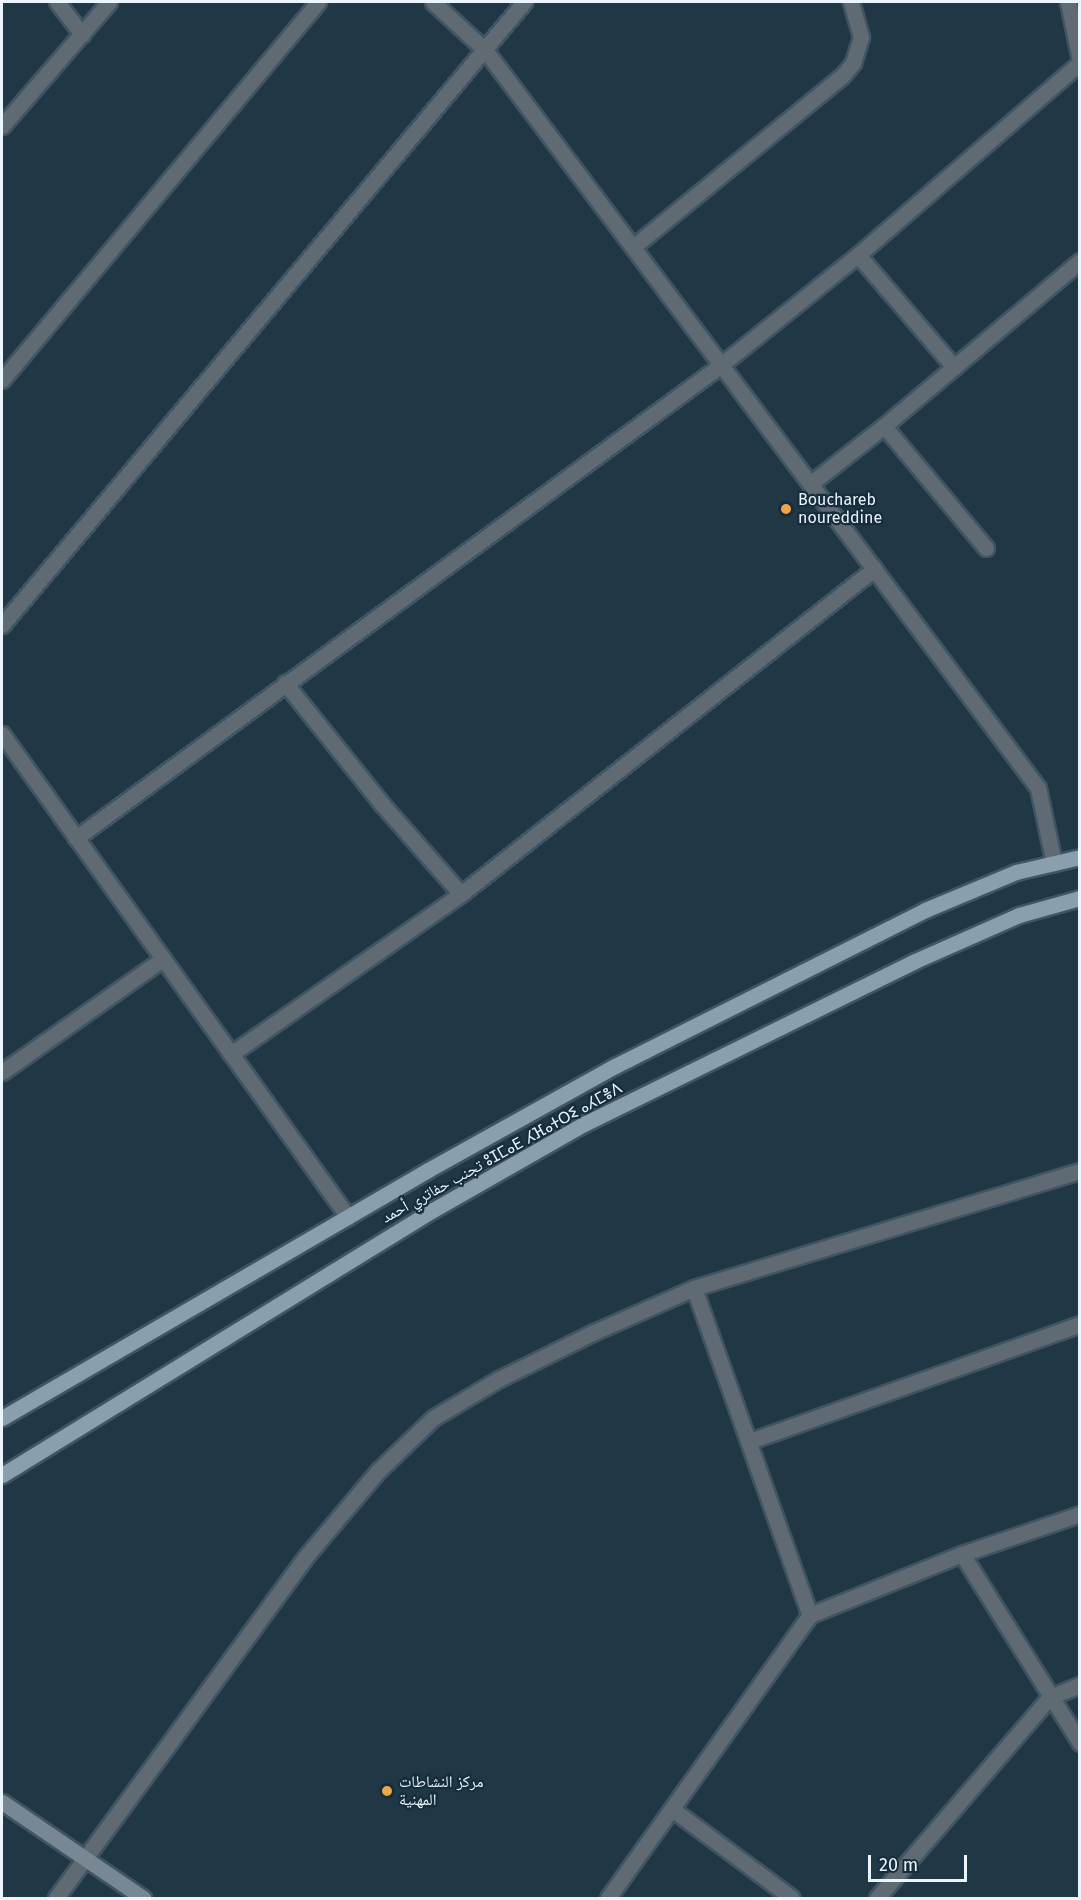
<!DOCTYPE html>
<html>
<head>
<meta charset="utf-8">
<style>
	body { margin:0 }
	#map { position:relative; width:1081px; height:1900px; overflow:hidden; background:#203746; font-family:"Fira Sans","Noto Naskh Arabic","Noto Sans Tifinagh",sans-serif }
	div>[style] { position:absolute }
	.roads { filter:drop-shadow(2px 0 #405563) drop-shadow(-2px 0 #405563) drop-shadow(0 2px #405563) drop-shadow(0 -2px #405563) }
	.street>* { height:15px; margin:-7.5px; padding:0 7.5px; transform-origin:7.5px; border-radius:7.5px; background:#5f6a72 }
	.secondary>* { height:15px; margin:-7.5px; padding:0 7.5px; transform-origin:7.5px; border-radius:7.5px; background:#778894 }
	.primary>* { height:15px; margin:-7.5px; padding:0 7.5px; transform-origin:7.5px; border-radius:7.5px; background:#899fae }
	.dots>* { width:16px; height:16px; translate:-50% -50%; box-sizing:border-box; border:3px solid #162d3b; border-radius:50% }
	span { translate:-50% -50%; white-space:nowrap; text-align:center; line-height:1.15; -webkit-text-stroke:4.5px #162d3b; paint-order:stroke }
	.poi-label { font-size:16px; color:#eaf5fd }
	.left { translate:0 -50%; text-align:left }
	.street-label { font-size:16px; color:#eaf5fd }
	.frame { position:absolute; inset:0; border:3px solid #eaf5fd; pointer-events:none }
	.scale { position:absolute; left:868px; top:1855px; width:99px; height:27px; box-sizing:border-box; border:3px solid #eaf5fd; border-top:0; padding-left:8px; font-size:18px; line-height:21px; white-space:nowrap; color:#eaf5fd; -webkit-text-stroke:4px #162d3b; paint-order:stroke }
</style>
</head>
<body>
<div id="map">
	<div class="roads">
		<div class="street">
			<div style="left:57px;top:2px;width:41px;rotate:52deg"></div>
			<div style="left:433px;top:2px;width:71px;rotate:42.7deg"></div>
			<div style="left:485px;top:50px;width:922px;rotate:53.15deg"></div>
			<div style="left:1038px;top:788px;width:77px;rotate:78deg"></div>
			<div style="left:1068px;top:2px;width:59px;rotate:78.3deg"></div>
			<div style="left:2px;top:126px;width:164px;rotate:-49.2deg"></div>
			<div style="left:633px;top:247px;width:271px;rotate:-39.3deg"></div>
			<div style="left:843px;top:75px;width:16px;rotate:-50deg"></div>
			<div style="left:853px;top:63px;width:27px;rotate:-73deg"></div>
			<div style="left:861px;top:37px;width:36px;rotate:-106deg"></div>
			<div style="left:858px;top:255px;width:148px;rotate:49.4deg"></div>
			<div style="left:2px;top:380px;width:493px;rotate:-50.1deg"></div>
			<div style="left:884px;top:426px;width:159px;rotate:50.1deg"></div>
			<div style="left:810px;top:484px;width:94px;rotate:-38.1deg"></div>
			<div style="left:884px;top:426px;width:256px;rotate:-40.1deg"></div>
			<div style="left:2px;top:625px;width:813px;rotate:-50.04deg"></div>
			<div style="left:285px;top:683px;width:154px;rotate:51.3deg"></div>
			<div style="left:381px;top:803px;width:121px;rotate:48.7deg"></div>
			<div style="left:2px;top:734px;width:594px;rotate:54.38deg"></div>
			<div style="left:76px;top:838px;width:800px;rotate:-36.25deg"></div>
			<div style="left:721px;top:365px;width:176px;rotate:-38.8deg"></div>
			<div style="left:858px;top:255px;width:294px;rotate:-40.9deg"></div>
			<div style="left:231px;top:1054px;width:280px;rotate:-34.8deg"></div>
			<div style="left:461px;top:894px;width:526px;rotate:-38.2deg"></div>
			<div style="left:2px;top:1072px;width:197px;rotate:-35.1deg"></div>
			<div style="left:694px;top:1288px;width:347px;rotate:70.5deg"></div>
			<div style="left:750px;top:1441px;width:350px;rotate:-19.5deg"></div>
			<div style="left:962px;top:1554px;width:223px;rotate:58deg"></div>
			<div style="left:672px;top:1809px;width:149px;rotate:36.6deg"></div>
			<div style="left:56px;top:1898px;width:426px;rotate:-53.8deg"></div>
			<div style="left:308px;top:1554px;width:109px;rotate:-49.9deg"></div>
			<div style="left:378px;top:1471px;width:76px;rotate:-43.9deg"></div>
			<div style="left:433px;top:1418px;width:77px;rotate:-30.6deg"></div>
			<div style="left:499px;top:1379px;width:106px;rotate:-26.3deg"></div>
			<div style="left:594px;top:1332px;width:109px;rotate:-23.7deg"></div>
			<div style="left:694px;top:1288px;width:403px;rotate:-16.9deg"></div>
			<div style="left:608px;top:1898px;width:348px;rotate:-54.5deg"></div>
			<div style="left:810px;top:1615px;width:164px;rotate:-21.9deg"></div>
			<div style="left:962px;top:1554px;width:125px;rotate:-18.7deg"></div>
			<div style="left:877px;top:1898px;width:265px;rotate:-49.3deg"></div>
			<div style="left:1050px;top:1697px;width:32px;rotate:-22deg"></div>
		</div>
		<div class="secondary">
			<div style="left:2px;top:1802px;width:171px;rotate:34.2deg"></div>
		</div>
		<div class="primary">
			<div style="left:2px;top:1418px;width:493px;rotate:-30.2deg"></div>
			<div style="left:428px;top:1170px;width:214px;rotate:-29.1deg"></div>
			<div style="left:615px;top:1066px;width:347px;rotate:-26.7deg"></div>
			<div style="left:925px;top:910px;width:99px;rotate:-22.7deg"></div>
			<div style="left:1016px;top:872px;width:66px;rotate:-13.2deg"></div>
			<div style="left:2px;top:1475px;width:506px;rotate:-31.59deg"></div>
			<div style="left:433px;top:1210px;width:174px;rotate:-29.7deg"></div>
			<div style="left:584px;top:1124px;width:369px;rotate:-26.2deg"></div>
			<div style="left:915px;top:961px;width:114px;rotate:-23.9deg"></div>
			<div style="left:1019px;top:915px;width:63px;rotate:-15.6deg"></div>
		</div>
	</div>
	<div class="dots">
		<div style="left:786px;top:509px;background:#efa73d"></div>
		<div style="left:387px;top:1791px;background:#efa73d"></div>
	</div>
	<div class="poi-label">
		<span class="left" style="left:798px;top:509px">Bouchareb<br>noureddine</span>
		<span class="left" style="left:399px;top:1791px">مركز النشاطات<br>المهنية</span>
	</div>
	<div class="street-label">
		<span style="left:502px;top:1153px;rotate:-29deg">تجنب حفاتري أحمد ⵓⵊⵎⴰⴹ ⵃⴼⴰⵜⵔⵉ ⴰⵃⵎⴻⴷ</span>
	</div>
	<div class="frame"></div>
	<div class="scale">20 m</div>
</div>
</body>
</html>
